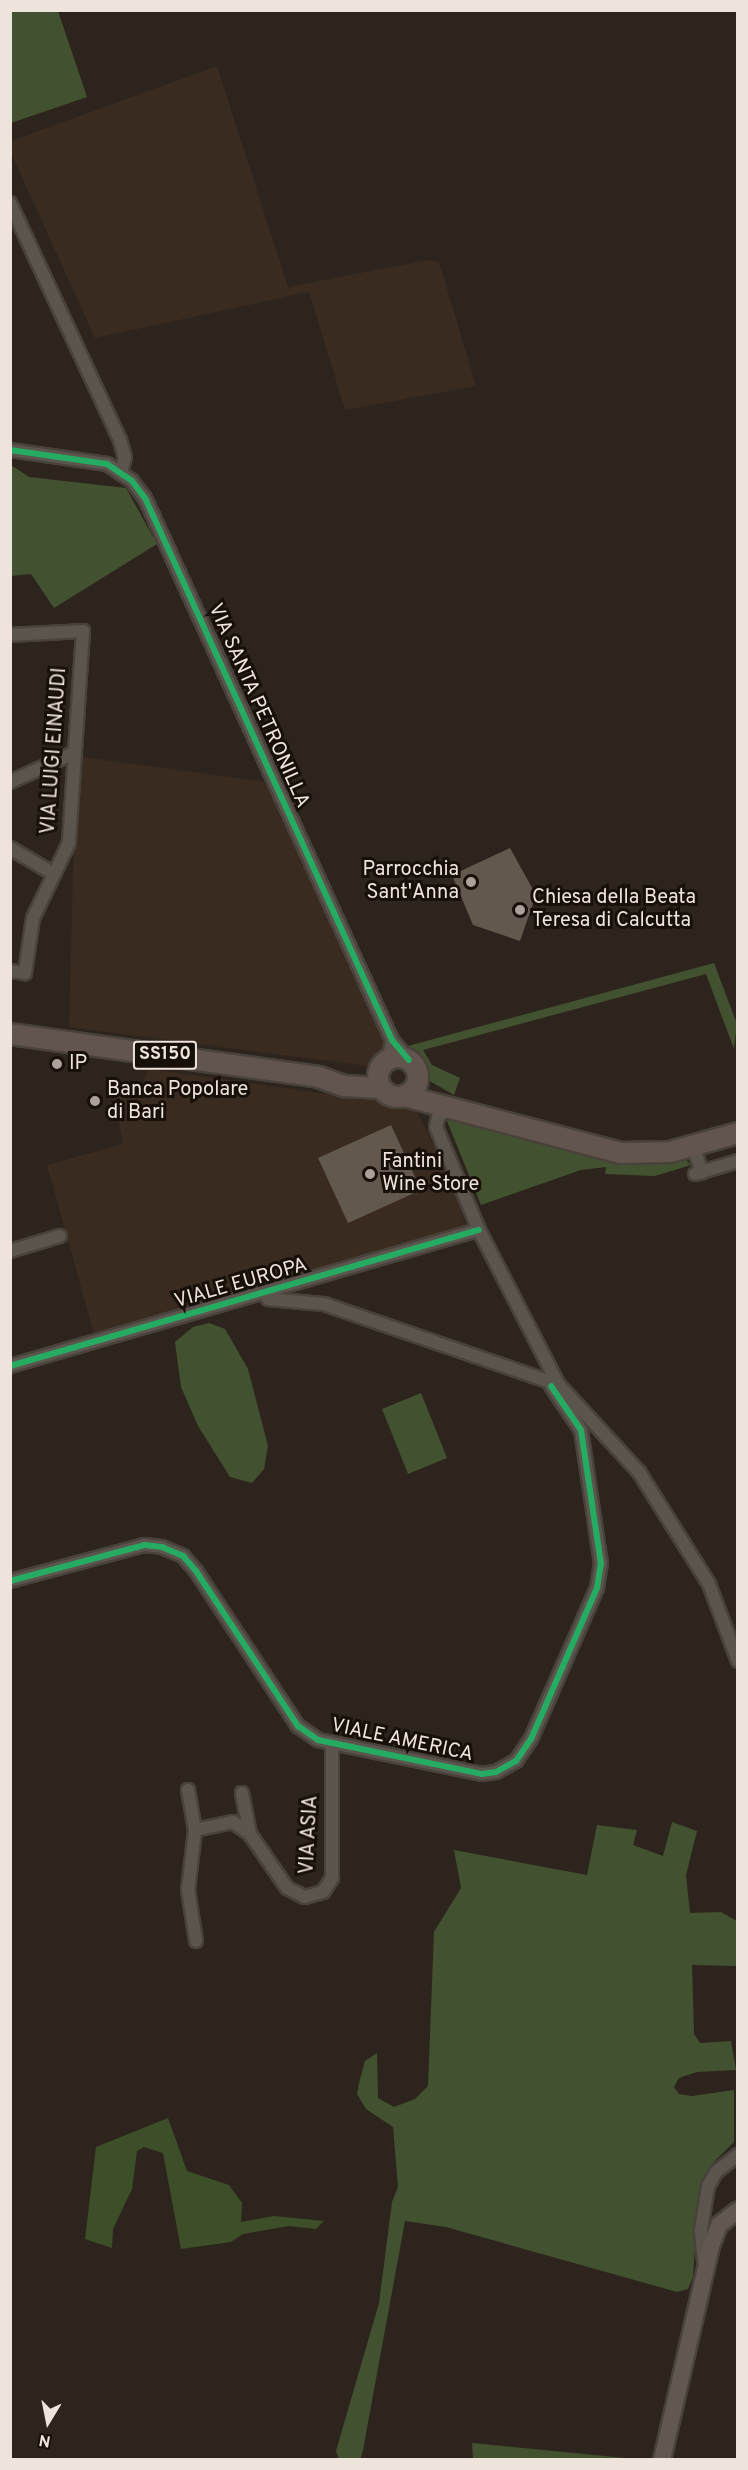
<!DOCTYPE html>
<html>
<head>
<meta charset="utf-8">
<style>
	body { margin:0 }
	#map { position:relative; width:748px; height:2470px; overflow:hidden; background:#2d251d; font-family:Overpass,sans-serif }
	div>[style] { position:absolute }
	.industrial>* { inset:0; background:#3a2b20 }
	.green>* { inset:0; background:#42512f }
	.forest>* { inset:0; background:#3d4f28 }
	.building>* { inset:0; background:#63584d }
	.roads { filter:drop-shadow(2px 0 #49423b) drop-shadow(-2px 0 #49423b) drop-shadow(0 2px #49423b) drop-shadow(0 -2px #49423b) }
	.minor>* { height:12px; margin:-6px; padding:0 6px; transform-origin:6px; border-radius:6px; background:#5b554e }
	.secondary>* { height:16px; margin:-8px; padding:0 8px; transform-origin:8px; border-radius:8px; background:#615851 }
	.primary>* { height:20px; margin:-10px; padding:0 10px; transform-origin:10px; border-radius:10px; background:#62554d }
	.primary>.ring { margin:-10px; padding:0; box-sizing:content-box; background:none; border:20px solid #62554d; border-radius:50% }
	.cycleway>* { height:6px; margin:-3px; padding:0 3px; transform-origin:3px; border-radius:3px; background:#26ab63 }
	.dots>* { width:16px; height:16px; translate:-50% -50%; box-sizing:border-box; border:3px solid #171009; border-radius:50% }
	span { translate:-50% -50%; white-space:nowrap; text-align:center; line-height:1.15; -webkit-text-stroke:6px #171009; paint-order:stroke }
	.shield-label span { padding:2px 4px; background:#171009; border:2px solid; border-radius:4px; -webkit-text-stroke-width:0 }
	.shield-label { font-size:18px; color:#efe4db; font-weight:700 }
	.street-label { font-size:20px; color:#efe4db }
	.poi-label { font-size:20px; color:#efe4db }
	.right { translate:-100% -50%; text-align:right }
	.left { translate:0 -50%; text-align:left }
	.frame { position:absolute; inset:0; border:12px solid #efe4db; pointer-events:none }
	.north { position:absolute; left:18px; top:2392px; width:60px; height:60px; -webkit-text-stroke:4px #171009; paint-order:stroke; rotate:190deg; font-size:16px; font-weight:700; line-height:24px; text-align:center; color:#efe4db }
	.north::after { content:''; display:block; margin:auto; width:21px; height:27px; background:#efe4db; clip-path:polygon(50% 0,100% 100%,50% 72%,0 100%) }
</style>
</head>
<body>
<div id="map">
	<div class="industrial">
		<div style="clip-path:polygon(217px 66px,288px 287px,427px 260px,439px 262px,476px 386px,345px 410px,309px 292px,95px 338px,11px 153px,11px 141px)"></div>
		<div style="clip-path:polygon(76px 756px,265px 782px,385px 1043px,385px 1055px,378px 1063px,368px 1066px,69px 1027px)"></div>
		<div style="clip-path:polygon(148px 1069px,414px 1106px,454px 1185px,466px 1227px,94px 1334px,47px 1165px,123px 1144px,114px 1096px,141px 1089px)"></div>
	</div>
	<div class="green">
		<div style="clip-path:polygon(10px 11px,58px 11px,87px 97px,11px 123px)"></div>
		<div style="clip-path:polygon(11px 465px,29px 477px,126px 488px,157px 544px,54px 608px,31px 574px,11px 576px)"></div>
		<div style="clip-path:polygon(714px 963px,737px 1024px,734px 1049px,706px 974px,423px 1050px,432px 1065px,460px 1078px,454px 1095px,428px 1080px,408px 1046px)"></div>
		<div style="clip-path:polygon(445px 1116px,622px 1162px,685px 1159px,691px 1165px,655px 1176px,605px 1174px,606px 1167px,581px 1170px,481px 1205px)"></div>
		<div style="clip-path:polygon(209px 1323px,225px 1329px,248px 1369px,268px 1446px,264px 1469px,252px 1483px,230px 1477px,198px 1426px,181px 1387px,175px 1342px,193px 1327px)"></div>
		<div style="clip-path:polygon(421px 1393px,447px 1458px,408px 1474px,382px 1409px)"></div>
		<div style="clip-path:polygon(672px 1822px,697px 1831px,686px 1875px,690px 1913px,721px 1912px,737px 1921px,738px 1966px,692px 1965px,694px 2034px,700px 2043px,731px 2041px,736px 2070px,697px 2072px,679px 2078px,674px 2087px,679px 2094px,692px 2096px,734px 2090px,734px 2142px,711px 2165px,698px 2201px,693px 2277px,688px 2289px,677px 2292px,446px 2227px,405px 2221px,363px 2450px,360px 2460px,339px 2459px,336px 2451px,379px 2303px,392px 2202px,398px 2187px,393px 2127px,366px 2109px,357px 2094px,360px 2079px,365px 2061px,377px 2053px,378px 2098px,394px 2107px,415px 2099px,428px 2086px,434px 1932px,461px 1888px,454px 1850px,587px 1875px,597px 1825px,637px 1830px,633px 1845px,663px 1856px)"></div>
		<div style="clip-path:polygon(472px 2443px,635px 2459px,473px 2459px)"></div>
	</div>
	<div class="forest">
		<div style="clip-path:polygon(168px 2118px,187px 2171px,229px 2185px,242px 2203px,241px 2222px,274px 2216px,324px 2221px,316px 2229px,289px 2226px,243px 2234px,231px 2242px,181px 2249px,163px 2153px,144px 2147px,137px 2151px,132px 2189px,113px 2229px,112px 2248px,85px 2239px,96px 2147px)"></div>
	</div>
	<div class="building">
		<div style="clip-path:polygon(510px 848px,536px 895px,520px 941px,473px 925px,452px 875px)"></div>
		<div style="clip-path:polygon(391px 1125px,421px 1190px,348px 1223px,318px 1158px)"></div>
	</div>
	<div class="roads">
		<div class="minor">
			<div style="left:10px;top:203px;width:261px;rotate:65.1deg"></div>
			<div style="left:120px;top:440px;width:18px;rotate:74deg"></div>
			<div style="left:125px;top:457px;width:16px;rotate:104deg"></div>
			<div style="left:10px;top:450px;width:98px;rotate:8.2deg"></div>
			<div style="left:107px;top:464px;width:30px;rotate:34deg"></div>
			<div style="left:132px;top:481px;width:21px;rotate:53deg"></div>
			<div style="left:145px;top:498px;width:596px;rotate:65.5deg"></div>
			<div style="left:392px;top:1040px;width:26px;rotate:50deg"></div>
			<div style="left:10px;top:635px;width:73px;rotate:-3.1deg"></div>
			<div style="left:83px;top:631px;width:212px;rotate:93.8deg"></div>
			<div style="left:69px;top:843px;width:83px;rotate:115.6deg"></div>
			<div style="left:33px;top:918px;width:56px;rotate:98.3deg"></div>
			<div style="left:25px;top:973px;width:15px;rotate:-172deg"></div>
			<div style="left:10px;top:782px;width:70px;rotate:-24.4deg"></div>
			<div style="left:10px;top:848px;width:51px;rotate:30.6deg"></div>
			<div style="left:389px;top:1059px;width:19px;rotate:-81deg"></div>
			<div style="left:450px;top:1106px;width:16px;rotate:137deg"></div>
			<div style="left:438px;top:1117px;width:10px;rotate:101deg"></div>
			<div style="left:436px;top:1127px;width:112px;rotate:67.3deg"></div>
			<div style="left:479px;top:1230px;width:173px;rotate:62.8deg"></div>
			<div style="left:558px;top:1384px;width:120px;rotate:47.4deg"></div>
			<div style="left:639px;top:1472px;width:132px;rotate:58deg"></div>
			<div style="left:709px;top:1584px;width:82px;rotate:69.4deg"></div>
			<div style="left:693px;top:1146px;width:28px;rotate:71deg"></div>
			<div style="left:695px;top:1174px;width:45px;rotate:-16.8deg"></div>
			<div style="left:10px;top:1251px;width:52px;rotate:-16.7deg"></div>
			<div style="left:268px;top:1299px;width:56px;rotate:5.1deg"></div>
			<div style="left:324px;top:1304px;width:245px;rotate:19deg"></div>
			<div style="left:10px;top:1366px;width:488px;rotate:-16.2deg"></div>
			<div style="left:10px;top:1581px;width:139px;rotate:-15deg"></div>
			<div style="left:144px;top:1545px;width:18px;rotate:6deg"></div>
			<div style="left:162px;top:1547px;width:23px;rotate:23deg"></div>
			<div style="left:183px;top:1556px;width:20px;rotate:49deg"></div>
			<div style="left:196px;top:1571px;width:186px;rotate:56.7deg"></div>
			<div style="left:298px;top:1726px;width:24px;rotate:35deg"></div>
			<div style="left:318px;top:1740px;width:167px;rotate:11.7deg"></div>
			<div style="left:482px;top:1774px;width:14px;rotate:-8deg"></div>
			<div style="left:496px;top:1772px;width:23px;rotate:-29deg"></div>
			<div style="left:516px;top:1761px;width:27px;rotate:-56deg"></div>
			<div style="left:531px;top:1739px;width:165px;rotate:-66.4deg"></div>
			<div style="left:597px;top:1588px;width:24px;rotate:-81deg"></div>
			<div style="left:601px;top:1564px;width:135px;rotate:-98.5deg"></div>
			<div style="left:581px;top:1430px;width:53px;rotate:-124.3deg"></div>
			<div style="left:188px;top:1790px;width:41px;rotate:80.1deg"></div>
			<div style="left:242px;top:1793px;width:42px;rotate:79deg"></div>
			<div style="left:196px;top:1941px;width:52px;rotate:-98.9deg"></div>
			<div style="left:188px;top:1890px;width:60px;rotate:-83.3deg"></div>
			<div style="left:195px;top:1830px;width:39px;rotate:-12deg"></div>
			<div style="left:233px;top:1822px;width:21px;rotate:35deg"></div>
			<div style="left:250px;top:1834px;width:65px;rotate:55.6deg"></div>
			<div style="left:287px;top:1888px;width:20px;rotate:27deg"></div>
			<div style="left:305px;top:1897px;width:19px;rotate:-16deg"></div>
			<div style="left:323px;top:1892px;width:17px;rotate:-57deg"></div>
			<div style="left:332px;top:1878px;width:132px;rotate:-90deg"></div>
			<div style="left:704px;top:2261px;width:31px;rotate:-96deg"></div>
			<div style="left:701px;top:2230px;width:45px;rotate:-81deg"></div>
			<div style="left:708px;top:2186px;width:16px;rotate:-60deg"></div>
			<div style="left:716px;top:2172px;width:28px;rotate:-38deg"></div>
		</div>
		<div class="secondary">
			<div style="left:662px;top:2460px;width:220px;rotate:-77.1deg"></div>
			<div style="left:711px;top:2246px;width:22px;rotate:-69deg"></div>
			<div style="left:719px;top:2225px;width:24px;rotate:-38deg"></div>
		</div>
		<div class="primary">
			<div style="left:10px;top:1034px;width:312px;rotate:7.9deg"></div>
			<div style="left:319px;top:1077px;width:27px;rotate:20deg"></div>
			<div style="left:344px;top:1086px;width:37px;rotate:3deg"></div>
			<div class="ring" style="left:378px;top:1057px;width:20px;height:20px"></div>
			<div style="left:405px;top:1096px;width:223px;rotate:14.8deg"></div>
			<div style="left:621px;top:1153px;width:49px;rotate:-1.2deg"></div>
			<div style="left:670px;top:1152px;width:71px;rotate:-15.6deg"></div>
		</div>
	</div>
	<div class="cycleway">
		<div style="left:10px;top:450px;width:98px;rotate:8.2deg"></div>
		<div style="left:107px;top:464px;width:30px;rotate:34deg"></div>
		<div style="left:132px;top:481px;width:21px;rotate:53deg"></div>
		<div style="left:145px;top:498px;width:596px;rotate:65.5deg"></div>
		<div style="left:392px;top:1040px;width:26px;rotate:50deg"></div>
		<div style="left:10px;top:1366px;width:488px;rotate:-16.2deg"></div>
		<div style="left:10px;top:1581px;width:139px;rotate:-15deg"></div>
		<div style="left:144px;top:1545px;width:18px;rotate:6deg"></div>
		<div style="left:162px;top:1547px;width:23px;rotate:23deg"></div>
		<div style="left:183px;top:1556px;width:20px;rotate:49deg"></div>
		<div style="left:196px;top:1571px;width:186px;rotate:56.7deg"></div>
		<div style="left:298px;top:1726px;width:24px;rotate:35deg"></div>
		<div style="left:318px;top:1740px;width:167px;rotate:11.7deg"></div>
		<div style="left:482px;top:1774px;width:14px;rotate:-8deg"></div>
		<div style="left:496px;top:1772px;width:23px;rotate:-29deg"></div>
		<div style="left:516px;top:1761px;width:27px;rotate:-56deg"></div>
		<div style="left:531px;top:1739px;width:165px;rotate:-66.4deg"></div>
		<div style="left:597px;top:1588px;width:24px;rotate:-81deg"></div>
		<div style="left:601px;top:1564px;width:135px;rotate:-98.5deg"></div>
		<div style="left:581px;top:1430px;width:53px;rotate:-124.3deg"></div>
	</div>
	<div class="dots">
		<div style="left:471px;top:882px;background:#aba198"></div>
		<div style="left:520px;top:910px;background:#aba198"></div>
		<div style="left:57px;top:1064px;background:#aba198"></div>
		<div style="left:95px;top:1101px;background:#aba198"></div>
		<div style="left:370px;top:1174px;background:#aba198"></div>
	</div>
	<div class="shield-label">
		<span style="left:165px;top:1055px">SS150</span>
	</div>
	<div class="street-label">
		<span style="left:258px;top:706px;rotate:66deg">VIA SANTA PETRONILLA</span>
		<span style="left:55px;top:751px;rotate:-86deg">VIA LUIGI EINAUDI</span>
		<span style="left:241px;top:1284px;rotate:-16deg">VIALE EUROPA</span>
		<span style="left:402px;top:1741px;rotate:12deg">VIALE AMERICA</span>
		<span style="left:310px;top:1835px;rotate:-87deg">VIA ASIA</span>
	</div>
	<div class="poi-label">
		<span class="right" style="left:459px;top:882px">Parrocchia<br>Sant'Anna</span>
		<span class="left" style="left:532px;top:910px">Chiesa della Beata<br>Teresa di Calcutta</span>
		<span class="left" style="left:69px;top:1064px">IP</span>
		<span class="left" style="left:107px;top:1102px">Banca Popolare<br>di Bari</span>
		<span class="left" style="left:382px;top:1174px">Fantini<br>Wine Store</span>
	</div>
	<div class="frame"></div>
	<div class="north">N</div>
</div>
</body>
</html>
